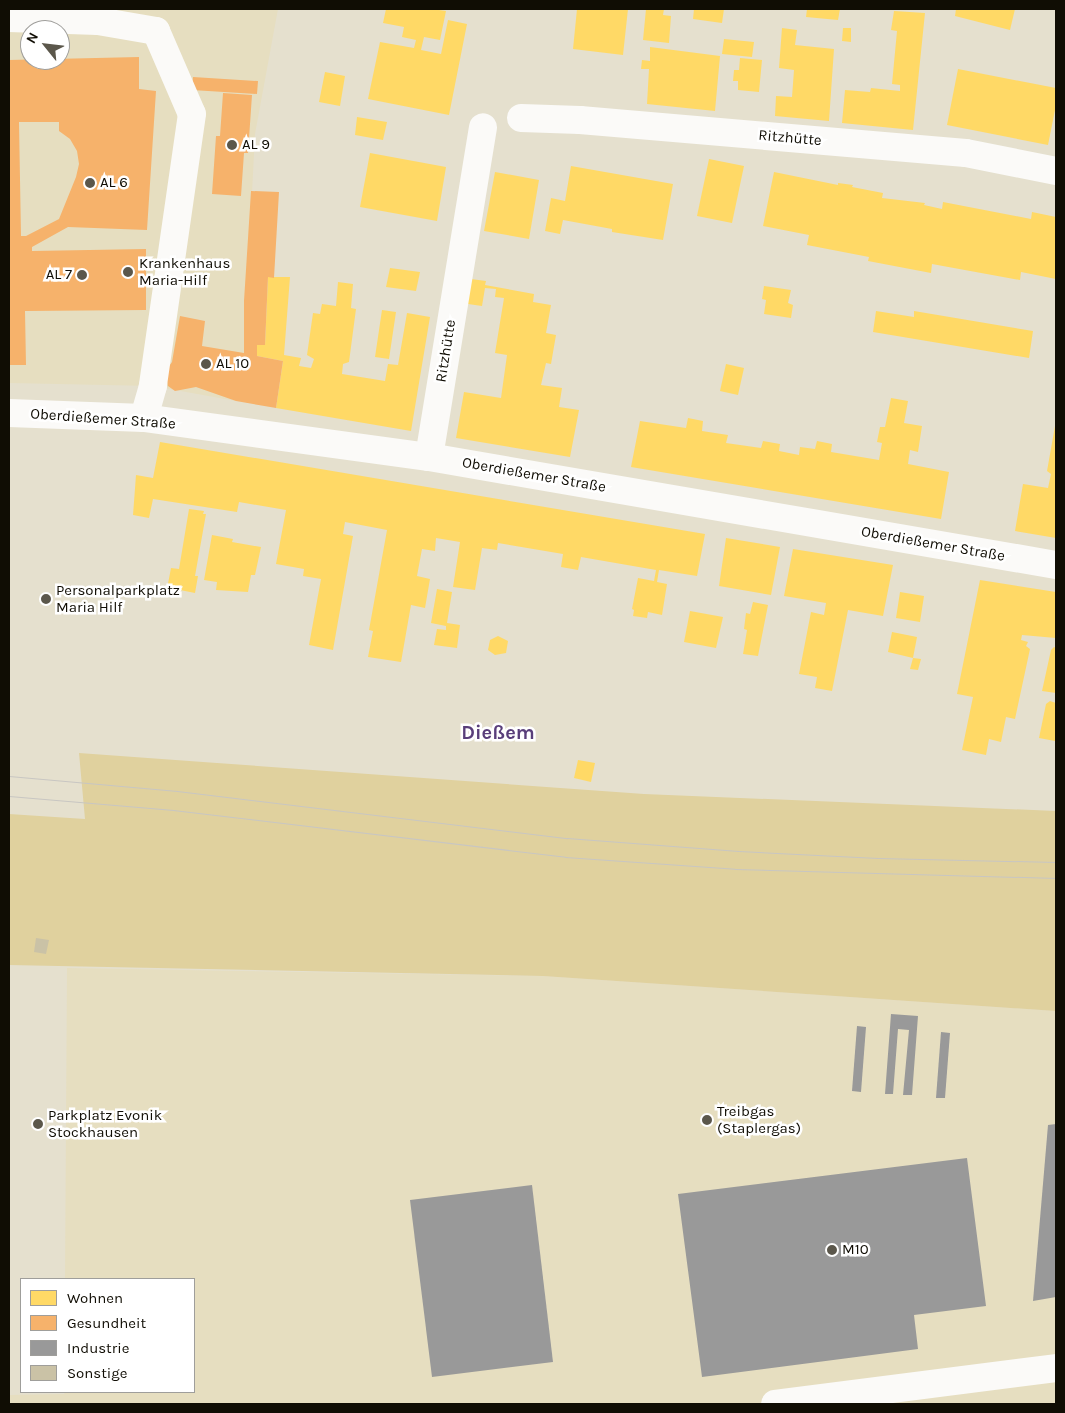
<!DOCTYPE html>
<html>
<head>
<meta charset="utf-8">
<style>
	body { margin:0 }
	#map { position:relative; width:1065px; height:1413px; overflow:hidden; background:#e5e0ce; font-family:Karla,sans-serif }
	div>[style] { position:absolute }
	.built>* { inset:0; background:#e6dec0 }
	.green>* { inset:0; background:#e0d19e }
	.homes>* { inset:0; background:#ffd966 }
	.health>* { inset:0; background:#f6b26b }
	.industry>* { inset:0; background:#999 }
	.building>* { inset:0; background:#cac2a6 }
	.minor>* { height:28px; margin:-14px; padding:0 14px; transform-origin:14px; border-radius:14px; background:#fbfaf8 }
	.tram>* { height:1px; margin:-0.5px; padding:0 0.5px; transform-origin:0.5px; border-radius:0.5px; background:#c8c6c2 }
	.dots>* { width:14px; height:14px; translate:-50% -50%; box-sizing:border-box; border:2px solid #fff; border-radius:50% }
	span { translate:-50% -50%; white-space:nowrap; text-align:center; line-height:1.15; -webkit-text-stroke:5px #fff; paint-order:stroke }
	.street-label { font-size:15px; color:#100d04 }
	.poi-label { font-size:15px; color:#100d04 }
	.left { translate:0 -50%; text-align:left }
	.right { translate:-100% -50%; text-align:right }
	.district-label { font-size:20px; color:#593e7a; font-weight:700 }
	.frame { position:absolute; inset:0; border:10px solid #100d04; pointer-events:none }
	.legend { position:absolute; left:20px; top:1278px; width:175px; height:115px; box-sizing:border-box; background:#fff; border:1px solid #9f9e9b; margin:0; padding:6px 9px; list-style:none; font-size:15px; color:#100d04 }
	.legend li { display:flex; align-items:center; gap:10px; height:25px }
	.legend b { width:25px; border:1px solid #9f9e9b }
	.north { position:absolute; left:20px; top:20px; width:50px; height:50px; box-sizing:border-box; background:#fff; border:1px solid #9f9e9b; border-radius:50%; rotate:299deg; font-size:14px; font-weight:700; line-height:20px; text-align:center; color:#100d04 }
	.north::after { content:''; display:block; margin:auto; width:18px; height:22px; background:#5b574b; clip-path:polygon(50% 0,100% 100%,50% 72%,0 100%) }
</style>
</head>
<body>
<div id="map">
	<div class="built">
		<div style="clip-path:polygon(evenodd,9px 9px,278px 9px,255px 134px,244px 353px,236px 401px,153px 386px,9px 383px,9px 9px,30px 30px,60px 30px,60px 60px,30px 60px,30px 30px)"></div>
		<div style="clip-path:polygon(67px 968px,543px 976px,1056px 1011px,1056px 1404px,9px 1404px,9px 1395px,64px 1394px,65px 1392px,194px 1392px,194px 1279px,65px 1279px)"></div>
	</div>
	<div class="green">
		<div style="clip-path:polygon(79px 753px,644px 794px,1056px 811px,1056px 1011px,543px 976px,9px 965px,9px 814px,85px 819px)"></div>
	</div>
	<div class="homes">
		<div style="clip-path:polygon(386px 9px,432px 9px,446px 11px,440px 40px,424px 37px,421px 50px,441px 54px,448px 20px,467px 24px,449px 115px,368px 99px,380px 42px,414px 48px,416px 40px,402px 37px,404px 27px,383px 23px)"></div>
		<div style="clip-path:polygon(577px 9px,628px 9px,623px 55px,573px 49px)"></div>
		<div style="clip-path:polygon(646px 9px,664px 9px,663px 15px,671px 16px,669px 43px,643px 40px)"></div>
		<div style="clip-path:polygon(694px 9px,724px 9px,722px 23px,693px 19px)"></div>
		<div style="clip-path:polygon(807px 9px,840px 9px,838px 20px,806px 17px)"></div>
		<div style="clip-path:polygon(956px 9px,1015px 9px,1010px 30px,955px 16px)"></div>
		<div style="clip-path:polygon(894px 11px,925px 13px,913px 130px,842px 123px,845px 90px,870px 92px,871px 88px,900px 91px,900px 85px,892px 84px,897px 31px,891px 30px)"></div>
		<div style="clip-path:polygon(782px 28px,797px 30px,795px 45px,834px 49px,829px 121px,775px 116px,776px 96px,792px 97px,794px 70px,779px 68px)"></div>
		<div style="clip-path:polygon(843px 28px,851px 28px,851px 42px,842px 41px)"></div>
		<div style="clip-path:polygon(724px 39px,754px 42px,752px 57px,722px 54px)"></div>
		<div style="clip-path:polygon(650px 47px,720px 56px,715px 111px,647px 104px,649px 69px,641px 69px,642px 60px,650px 61px)"></div>
		<div style="clip-path:polygon(740px 58px,762px 60px,759px 92px,738px 90px,738px 81px,733px 81px,734px 70px,739px 70px)"></div>
		<div style="clip-path:polygon(958px 69px,1056px 88px,1056px 105px,1048px 145px,947px 125px)"></div>
		<div style="clip-path:polygon(325px 72px,345px 76px,340px 106px,319px 102px)"></div>
		<div style="clip-path:polygon(357px 117px,387px 122px,383px 140px,355px 135px)"></div>
		<div style="clip-path:polygon(370px 153px,446px 167px,437px 221px,360px 207px)"></div>
		<div style="clip-path:polygon(709px 159px,744px 166px,732px 223px,697px 216px)"></div>
		<div style="clip-path:polygon(571px 166px,673px 184px,663px 240px,612px 232px,612px 229px,563px 220px,560px 234px,545px 231px,551px 198px,565px 201px)"></div>
		<div style="clip-path:polygon(495px 172px,539px 180px,529px 239px,484px 231px)"></div>
		<div style="clip-path:polygon(774px 172px,838px 185px,838px 183px,853px 185px,852px 187px,883px 193px,882px 198px,925px 203px,924px 205px,942px 209px,943px 202px,1031px 219px,1032px 212px,1056px 217px,1056px 279px,1021px 272px,1020px 280px,932px 264px,931px 273px,868px 261px,869px 257px,807px 245px,809px 235px,763px 226px)"></div>
		<div style="clip-path:polygon(390px 268px,420px 272px,416px 291px,386px 287px)"></div>
		<div style="clip-path:polygon(268px 277px,290px 277px,284px 355px,301px 358px,299px 366px,311px 368px,314px 359px,307px 355px,313px 313px,320px 314px,322px 304px,336px 306px,338px 282px,353px 284px,351px 308px,356px 309px,349px 362px,343px 364px,342px 374px,385px 381px,388px 364px,398px 365px,407px 313px,430px 317px,411px 431px,276px 408px,283px 361px,257px 356px,257px 345px,265px 345px)"></div>
		<div style="clip-path:polygon(471px 279px,486px 281px,485px 285px,534px 294px,533px 302px,551px 305px,546px 333px,556px 335px,551px 364px,546px 363px,541px 385px,562px 388px,559px 407px,579px 410px,570px 457px,456px 438px,464px 392px,501px 398px,507px 355px,495px 353px,504px 298px,495px 297px,496px 289px,485px 288px,482px 306px,468px 304px,466px 308px)"></div>
		<div style="clip-path:polygon(764px 286px,791px 290px,788px 303px,793px 305px,791px 318px,764px 314px,766px 300px,762px 299px)"></div>
		<div style="clip-path:polygon(382px 310px,396px 312px,389px 359px,375px 357px)"></div>
		<div style="clip-path:polygon(876px 311px,914px 317px,914px 311px,1033px 331px,1029px 358px,873px 332px)"></div>
		<div style="clip-path:polygon(726px 364px,744px 368px,738px 395px,720px 391px)"></div>
		<div style="clip-path:polygon(891px 398px,908px 401px,904px 423px,922px 426px,918px 452px,910px 450px,908px 464px,949px 472px,941px 519px,631px 467px,640px 421px,686px 428px,688px 418px,703px 421px,702px 431px,728px 435px,726px 443px,761px 448px,763px 441px,780px 444px,779px 451px,799px 455px,800px 447px,815px 449px,817px 441px,832px 444px,831px 452px,879px 460px,882px 443px,877px 442px,880px 427px,885px 427px)"></div>
		<div style="clip-path:polygon(1055px 426px,1056px 538px,1015px 531px,1023px 484px,1048px 488px,1051px 474px,1047px 471px)"></div>
		<div style="clip-path:polygon(160px 442px,705px 534px,697px 576px,659px 570px,657px 582px,667px 584px,662px 615px,648px 612px,647px 618px,633px 616px,634px 610px,632px 609px,638px 578px,654px 581px,656px 570px,581px 557px,578px 570px,561px 567px,563px 554px,498px 543px,497px 550px,482px 548px,475px 590px,453px 587px,460px 542px,436px 538px,435px 551px,422px 549px,417px 576px,430px 579px,425px 608px,411px 605px,401px 662px,368px 657px,373px 631px,369px 630px,387px 530px,345px 522px,343px 534px,353px 536px,333px 650px,309px 645px,321px 579px,303px 576px,304px 569px,276px 564px,286px 510px,239px 502px,237px 512px,153px 499px,149px 518px,133px 515px,136px 475px,153px 478px)"></div>
		<div style="clip-path:polygon(189px 509px,204px 511px,203px 514px,206px 514px,195px 576px,198px 576px,195px 593px,175px 589px,174px 595px,166px 594px,171px 568px,179px 569px)"></div>
		<div style="clip-path:polygon(212px 535px,233px 539px,232px 542px,261px 547px,255px 575px,251px 575px,248px 592px,216px 590px,217px 582px,204px 580px)"></div>
		<div style="clip-path:polygon(726px 538px,780px 547px,771px 595px,719px 586px)"></div>
		<div style="clip-path:polygon(793px 549px,893px 565px,883px 616px,848px 610px,832px 691px,815px 688px,817px 677px,799px 674px,811px 612px,824px 615px,826px 603px,784px 596px)"></div>
		<div style="clip-path:polygon(980px 580px,1056px 592px,1056px 638px,1022px 635px,1021px 640px,1028px 642px,1026px 646px,1030px 649px,1015px 719px,1006px 717px,1001px 742px,989px 739px,986px 755px,962px 750px,973px 697px,957px 694px)"></div>
		<div style="clip-path:polygon(437px 589px,452px 592px,447px 623px,460px 625px,457px 648px,434px 645px,437px 629px,446px 630px,446px 626px,431px 623px)"></div>
		<div style="clip-path:polygon(900px 592px,924px 596px,920px 622px,896px 618px)"></div>
		<div style="clip-path:polygon(753px 602px,768px 605px,758px 656px,743px 654px,747px 630px,744px 629px,746px 613px,750px 614px)"></div>
		<div style="clip-path:polygon(690px 611px,723px 617px,716px 648px,684px 642px)"></div>
		<div style="clip-path:polygon(892px 632px,917px 637px,913px 658px,888px 652px)"></div>
		<div style="clip-path:polygon(498px 636px,508px 641px,506px 653px,495px 655px,488px 650px,490px 640px)"></div>
		<div style="clip-path:polygon(1054px 647px,1056px 648px,1056px 693px,1042px 691px,1051px 650px)"></div>
		<div style="clip-path:polygon(913px 658px,921px 659px,918px 670px,910px 669px)"></div>
		<div style="clip-path:polygon(1050px 701px,1056px 703px,1055px 741px,1039px 738px,1046px 704px)"></div>
		<div style="clip-path:polygon(578px 760px,595px 763px,591px 782px,574px 778px)"></div>
	</div>
	<div class="health">
		<div style="clip-path:polygon(evenodd,139px 57px,139px 89px,156px 91px,147px 230px,68px 227px,32px 247px,32px 251px,146px 249px,146px 310px,25px 311px,26px 365px,9px 365px,9px 60px,139px 57px,19px 122px,59px 122px,59px 131px,70px 139px,77px 151px,79px 164px,76px 177px,59px 219px,26px 236px,21px 236px,19px 122px)"></div>
		<div style="clip-path:polygon(193px 77px,258px 81px,257px 94px,192px 90px)"></div>
		<div style="clip-path:polygon(223px 93px,252px 95px,248px 153px,244px 153px,241px 196px,212px 194px,216px 136px,220px 136px)"></div>
		<div style="clip-path:polygon(251px 191px,279px 192px,274px 278px,268px 277px,265px 345px,257px 345px,257px 356px,283px 361px,276px 408px,236px 401px,196px 387px,175px 391px,168px 386px,165px 372px,172px 362px,180px 316px,205px 321px,202px 346px,244px 353px,244px 301px)"></div>
	</div>
	<div class="industry">
		<div style="clip-path:polygon(891px 1014px,918px 1016px,912px 1095px,903px 1095px,909px 1030px,898px 1029px,893px 1094px,885px 1094px)"></div>
		<div style="clip-path:polygon(857px 1026px,866px 1027px,861px 1092px,852px 1091px)"></div>
		<div style="clip-path:polygon(941px 1032px,950px 1033px,945px 1098px,936px 1098px)"></div>
		<div style="clip-path:polygon(1056px 1124px,1056px 1297px,1033px 1301px,1048px 1125px)"></div>
		<div style="clip-path:polygon(967px 1158px,986px 1306px,914px 1315px,918px 1349px,702px 1377px,678px 1194px)"></div>
		<div style="clip-path:polygon(532px 1185px,553px 1362px,432px 1377px,410px 1200px)"></div>
	</div>
	<div class="building">
		<div style="clip-path:polygon(36px 938px,49px 940px,46px 954px,34px 952px)"></div>
	</div>
	<div class="minor">
		<div style="left:9px;top:18px;width:89px;rotate:1.9deg"></div>
		<div style="left:98px;top:21px;width:59px;rotate:9.8deg"></div>
		<div style="left:156px;top:31px;width:90px;rotate:66.6deg"></div>
		<div style="left:192px;top:114px;width:275px;rotate:98.2deg"></div>
		<div style="left:153px;top:386px;width:33px;rotate:106deg"></div>
		<div style="left:521px;top:118px;width:59px;rotate:1.9deg"></div>
		<div style="left:580px;top:120px;width:387px;rotate:4.9deg"></div>
		<div style="left:966px;top:153px;width:92px;rotate:11.3deg"></div>
		<div style="left:9px;top:413px;width:135px;rotate:2.1deg"></div>
		<div style="left:144px;top:418px;width:288px;rotate:7.8deg"></div>
		<div style="left:429px;top:457px;width:636px;rotate:9.77deg"></div>
		<div style="left:429px;top:457px;width:334px;rotate:-80.7deg"></div>
		<div style="left:775px;top:1404px;width:283px;rotate:-7.3deg"></div>
	</div>
	<div class="tram">
		<div style="left:9px;top:776px;width:169px;rotate:5.1deg"></div>
		<div style="left:177px;top:791px;width:393px;rotate:6.9deg"></div>
		<div style="left:567px;top:838px;width:172px;rotate:4.3deg"></div>
		<div style="left:739px;top:851px;width:139px;rotate:2.9deg"></div>
		<div style="left:878px;top:858px;width:178px;rotate:1.3deg"></div>
		<div style="left:9px;top:796px;width:165px;rotate:4.9deg"></div>
		<div style="left:173px;top:810px;width:395px;rotate:6.8deg"></div>
		<div style="left:565px;top:857px;width:170px;rotate:4deg"></div>
		<div style="left:735px;top:869px;width:321px;rotate:1.6deg"></div>
	</div>
	<div class="dots">
		<div style="left:232px;top:145px;background:#5b574b"></div>
		<div style="left:90px;top:183px;background:#5b574b"></div>
		<div style="left:128px;top:272px;background:#5b574b"></div>
		<div style="left:82px;top:275px;background:#5b574b"></div>
		<div style="left:206px;top:364px;background:#5b574b"></div>
		<div style="left:46px;top:599px;background:#5b574b"></div>
		<div style="left:707px;top:1120px;background:#5b574b"></div>
		<div style="left:38px;top:1124px;background:#5b574b"></div>
		<div style="left:832px;top:1250px;background:#5b574b"></div>
	</div>
	<div class="street-label">
		<span style="left:790px;top:138px;rotate:5deg">Ritzhütte</span>
		<span style="left:446px;top:351px;rotate:-81deg">Ritzhütte</span>
		<span style="left:103px;top:419px;rotate:4deg">Oberdießemer Straße</span>
		<span style="left:534px;top:475px;rotate:10deg">Oberdießemer Straße</span>
		<span style="left:933px;top:544px;rotate:10deg">Oberdießemer Straße</span>
	</div>
	<div class="poi-label">
		<span class="left" style="left:242px;top:145px">AL 9</span>
		<span class="left" style="left:100px;top:183px">AL 6</span>
		<span class="left" style="left:139px;top:272px">Krankenhaus<br>Maria-Hilf</span>
		<span class="right" style="left:72px;top:275px">AL 7</span>
		<span class="left" style="left:216px;top:364px">AL 10</span>
		<span class="left" style="left:56px;top:599px">Personalparkplatz<br>Maria Hilf</span>
		<span class="left" style="left:717px;top:1120px">Treibgas<br>(Staplergas)</span>
		<span class="left" style="left:48px;top:1124px">Parkplatz Evonik<br>Stockhausen</span>
		<span class="left" style="left:842px;top:1250px">M10</span>
	</div>
	<div class="district-label">
		<span style="left:498px;top:732px">Dießem</span>
	</div>
	<div class="frame"></div>
	<ul class="legend">
	<li><b style="height:14px;background:#ffd966"></b>Wohnen</li>
	<li><b style="height:14px;background:#f6b26b"></b>Gesundheit</li>
	<li><b style="height:14px;background:#999"></b>Industrie</li>
	<li><b style="height:14px;background:#cac2a6"></b>Sonstige</li>
	</ul>
	<div class="north">N</div>
</div>
</body>
</html>
